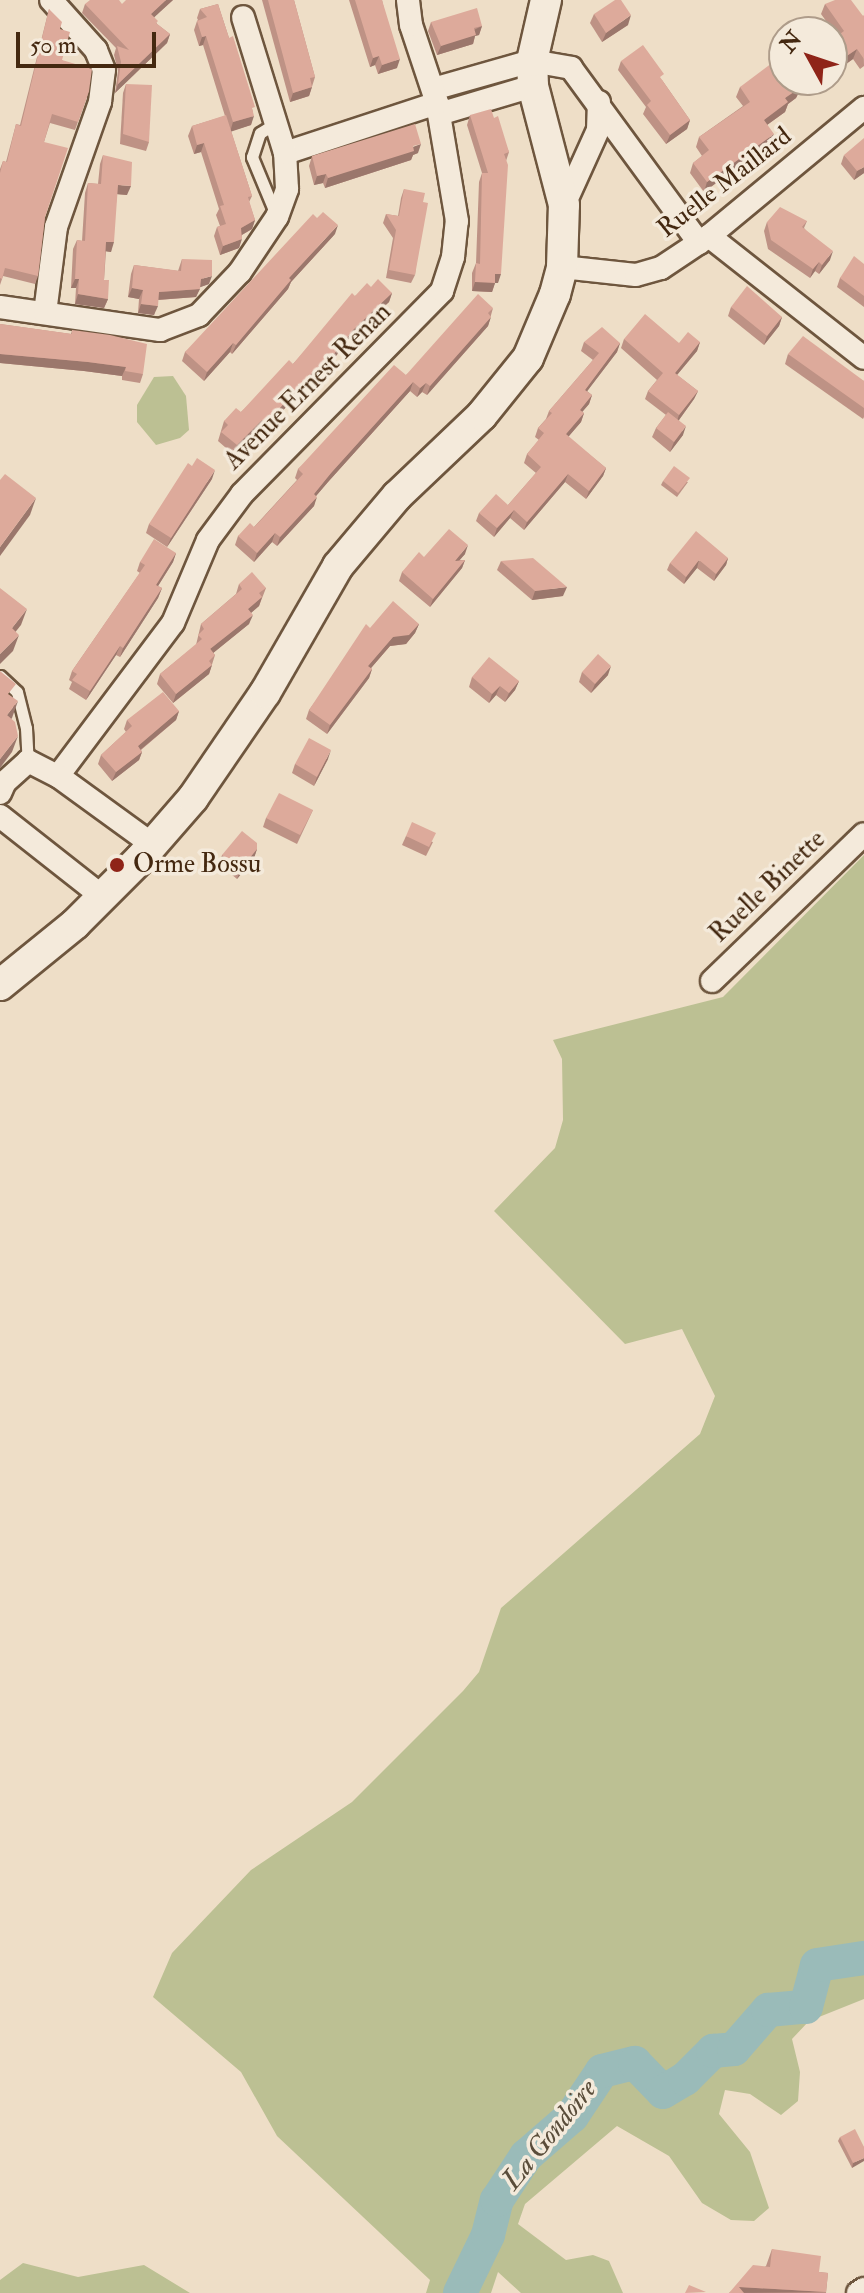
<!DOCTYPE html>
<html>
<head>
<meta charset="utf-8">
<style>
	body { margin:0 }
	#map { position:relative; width:864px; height:2293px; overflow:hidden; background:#eedec7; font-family:"IM FELL Double Pica",serif }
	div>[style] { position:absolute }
	.green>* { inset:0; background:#bcc093 }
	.river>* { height:34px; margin:-17px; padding:0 17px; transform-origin:17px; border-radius:17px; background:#9abbb9 }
	.roads { filter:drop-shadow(2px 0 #6e563e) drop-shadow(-2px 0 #6e563e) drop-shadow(0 2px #6e563e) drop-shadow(0 -2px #6e563e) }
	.service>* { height:11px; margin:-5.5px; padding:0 5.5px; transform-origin:5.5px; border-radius:5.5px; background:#f4eadb }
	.minor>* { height:22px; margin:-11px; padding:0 11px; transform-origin:11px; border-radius:11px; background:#f4eadb }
	.secondary>* { height:30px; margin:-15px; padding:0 15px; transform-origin:15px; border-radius:15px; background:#f4eadb }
	.wall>* { inset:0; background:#be9285 }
	.shaded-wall>* { inset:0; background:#9b776c }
	.building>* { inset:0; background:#ddaa9b }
	.dots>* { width:22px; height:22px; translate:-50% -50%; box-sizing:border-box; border:4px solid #f4eadb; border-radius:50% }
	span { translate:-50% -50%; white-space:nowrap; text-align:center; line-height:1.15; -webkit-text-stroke:7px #f4eadb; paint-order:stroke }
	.street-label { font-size:26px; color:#442810 }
	.poi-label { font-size:26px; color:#442810 }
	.left { translate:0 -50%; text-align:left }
	.water-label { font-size:28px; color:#5a4d3a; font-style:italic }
	.north { position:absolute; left:768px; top:16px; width:80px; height:80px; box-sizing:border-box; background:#f4eadb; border:2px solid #ae9c8a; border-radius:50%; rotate:310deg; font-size:22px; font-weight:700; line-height:32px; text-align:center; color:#442810 }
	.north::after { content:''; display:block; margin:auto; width:28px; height:36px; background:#8f2418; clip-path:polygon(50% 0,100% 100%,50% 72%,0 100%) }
	.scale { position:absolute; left:16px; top:32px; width:140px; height:36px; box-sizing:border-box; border:4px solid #442810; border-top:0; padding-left:10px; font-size:24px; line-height:28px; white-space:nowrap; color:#442810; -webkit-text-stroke:6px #f4eadb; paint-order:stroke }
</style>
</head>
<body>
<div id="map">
	<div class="green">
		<div style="clip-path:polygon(173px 376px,186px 396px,189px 430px,180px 438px,156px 445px,137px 422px,137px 405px,154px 377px)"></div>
		<div style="clip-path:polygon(864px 855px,864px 1999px,809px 2021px,792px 2039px,800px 2072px,798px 2101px,781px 2115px,750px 2094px,725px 2090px,719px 2114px,750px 2152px,769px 2208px,754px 2221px,731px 2220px,702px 2203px,669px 2156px,617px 2126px,525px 2204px,518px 2224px,566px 2260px,593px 2255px,609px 2261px,623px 2293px,521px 2293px,498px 2272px,491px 2293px,426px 2293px,430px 2280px,277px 2136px,241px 2072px,153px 1997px,172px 1953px,251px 1870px,352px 1802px,463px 1691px,479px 1672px,501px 1608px,700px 1434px,715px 1396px,682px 1329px,625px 1344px,494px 1211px,555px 1148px,563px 1120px,562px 1059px,553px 1040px,723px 997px)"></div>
		<div style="clip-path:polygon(23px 2263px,78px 2277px,144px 2265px,190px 2293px,0 2293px,0 2280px)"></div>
	</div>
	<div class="river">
		<div style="left:460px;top:2293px;width:64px;rotate:-64.2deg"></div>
		<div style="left:488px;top:2235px;width:36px;rotate:-76deg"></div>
		<div style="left:497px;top:2200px;width:53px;rotate:-56.6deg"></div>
		<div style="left:526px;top:2156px;width:61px;rotate:-41deg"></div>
		<div style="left:572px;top:2116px;width:54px;rotate:-56.3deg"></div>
		<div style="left:602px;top:2071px;width:34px;rotate:-14deg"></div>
		<div style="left:635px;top:2063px;width:40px;rotate:46deg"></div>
		<div style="left:663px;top:2092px;width:26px;rotate:-31deg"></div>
		<div style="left:685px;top:2079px;width:40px;rotate:-45deg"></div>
		<div style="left:713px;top:2051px;width:21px;rotate:-5deg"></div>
		<div style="left:734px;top:2049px;width:52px;rotate:-48.9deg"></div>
		<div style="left:768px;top:2010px;width:38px;rotate:-5deg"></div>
		<div style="left:806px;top:2007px;width:43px;rotate:-75.3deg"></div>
		<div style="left:817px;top:1965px;width:48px;rotate:-8.5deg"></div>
	</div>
	<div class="roads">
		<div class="service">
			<div style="left:276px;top:215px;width:63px;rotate:-112.5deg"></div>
			<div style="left:252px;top:157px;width:25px;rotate:-72deg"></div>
			<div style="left:260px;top:133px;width:19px;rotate:-32deg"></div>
			<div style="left:0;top:676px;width:23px;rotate:43deg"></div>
			<div style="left:17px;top:692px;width:37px;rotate:76deg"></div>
			<div style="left:26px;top:728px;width:33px;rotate:87deg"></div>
		</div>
		<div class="minor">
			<div style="left:433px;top:89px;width:103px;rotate:-15.8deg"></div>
			<div style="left:532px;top:61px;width:40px;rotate:10deg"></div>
			<div style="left:571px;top:68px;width:217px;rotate:53.8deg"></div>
			<div style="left:439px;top:114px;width:98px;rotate:-16.6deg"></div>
			<div style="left:285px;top:153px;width:160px;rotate:-18.2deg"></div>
			<div style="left:564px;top:205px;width:82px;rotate:-65.6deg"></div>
			<div style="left:598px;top:130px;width:28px;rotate:-88deg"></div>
			<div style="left:709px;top:236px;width:197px;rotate:38.2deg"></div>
			<div style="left:562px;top:267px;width:74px;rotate:6.2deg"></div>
			<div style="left:636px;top:275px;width:26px;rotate:-16deg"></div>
			<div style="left:661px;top:268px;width:58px;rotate:-33.7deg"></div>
			<div style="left:709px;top:236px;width:201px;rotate:-39.6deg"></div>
			<div style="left:0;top:307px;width:162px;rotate:8.2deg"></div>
			<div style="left:160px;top:330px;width:42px;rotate:-21deg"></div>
			<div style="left:199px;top:315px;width:59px;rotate:-46.4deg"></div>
			<div style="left:240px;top:272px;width:66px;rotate:-56.1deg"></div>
			<div style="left:277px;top:217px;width:30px;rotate:-70deg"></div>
			<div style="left:287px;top:189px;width:36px;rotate:-93deg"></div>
			<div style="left:285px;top:153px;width:142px;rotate:-107.2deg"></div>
			<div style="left:45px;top:313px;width:87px;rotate:-82.7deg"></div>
			<div style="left:56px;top:227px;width:133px;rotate:-70.6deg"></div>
			<div style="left:100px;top:102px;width:32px;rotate:-83deg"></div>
			<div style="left:104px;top:70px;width:22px;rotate:-112deg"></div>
			<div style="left:96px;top:50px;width:67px;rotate:-132deg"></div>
			<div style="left:58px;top:776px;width:191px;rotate:-53.1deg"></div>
			<div style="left:173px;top:623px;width:90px;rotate:-67.1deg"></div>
			<div style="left:208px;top:540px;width:57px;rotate:-53.5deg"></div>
			<div style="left:242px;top:494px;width:285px;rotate:-45.4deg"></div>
			<div style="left:442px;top:291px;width:36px;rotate:-72deg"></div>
			<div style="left:453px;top:257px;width:36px;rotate:-84deg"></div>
			<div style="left:457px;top:221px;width:120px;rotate:-99.6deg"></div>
			<div style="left:437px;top:103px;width:82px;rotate:-108.4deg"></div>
			<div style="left:411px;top:25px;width:25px;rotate:-97deg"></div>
			<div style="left:0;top:793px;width:12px;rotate:-66deg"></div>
			<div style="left:5px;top:782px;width:31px;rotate:-42deg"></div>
			<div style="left:28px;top:761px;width:34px;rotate:27deg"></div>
			<div style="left:58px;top:776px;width:117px;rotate:36deg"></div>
			<div style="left:0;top:816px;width:131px;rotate:38.2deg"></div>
			<div style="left:712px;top:981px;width:211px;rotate:-44deg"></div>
			<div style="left:858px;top:2293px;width:7px;rotate:-34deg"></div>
		</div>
		<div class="secondary">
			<div style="left:0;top:985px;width:97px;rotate:-39.1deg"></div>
			<div style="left:75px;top:924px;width:92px;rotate:-45deg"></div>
			<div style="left:140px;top:859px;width:81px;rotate:-49deg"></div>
			<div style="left:193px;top:798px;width:127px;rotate:-55.6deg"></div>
			<div style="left:265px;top:693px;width:146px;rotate:-60.1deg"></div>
			<div style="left:338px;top:566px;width:92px;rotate:-49.9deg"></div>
			<div style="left:397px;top:496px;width:117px;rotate:-43.6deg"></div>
			<div style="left:482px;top:415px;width:73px;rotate:-51.1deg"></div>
			<div style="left:528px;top:358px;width:69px;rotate:-67.1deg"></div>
			<div style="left:555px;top:294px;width:28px;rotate:-75deg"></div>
			<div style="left:562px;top:267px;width:62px;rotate:-88.2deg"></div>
			<div style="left:564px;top:205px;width:123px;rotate:-104.6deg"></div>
			<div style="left:533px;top:86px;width:25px;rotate:-92deg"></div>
			<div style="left:532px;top:61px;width:63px;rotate:-77.1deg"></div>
		</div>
	</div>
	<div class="wall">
		<div style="clip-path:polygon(173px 0,154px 17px,157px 24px,170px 34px,167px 43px,115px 93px,118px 71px,114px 55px,116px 48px,82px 13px,85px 4px,122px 4px)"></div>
		<div style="clip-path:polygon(262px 0,294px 0,315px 77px,309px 96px,290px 102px)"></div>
		<div style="clip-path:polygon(349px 0,382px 0,397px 68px,378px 74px,375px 65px,370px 67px)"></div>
		<div style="clip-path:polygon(218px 4px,253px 112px,251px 125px,231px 131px,252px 196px,249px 202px,255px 220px,252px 229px,242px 235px,239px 248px,220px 255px,214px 236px,217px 227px,220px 226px,216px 215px,219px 209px,201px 152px,194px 154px,188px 136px,192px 126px,225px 116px,203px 45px,199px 46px,194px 30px,197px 21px,198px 20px,197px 18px,200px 9px)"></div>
		<div style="clip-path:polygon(825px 4px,863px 16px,864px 66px,860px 69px,853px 59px,832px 74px,832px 40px,837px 36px,821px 14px)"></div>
		<div style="clip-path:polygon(49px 9px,60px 29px,62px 60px,89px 91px,75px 130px,50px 123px,44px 142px,45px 217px,38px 276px,35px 284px,3px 276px,0 285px,0 169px,3px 161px,6px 162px,16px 124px,20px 125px)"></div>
		<div style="clip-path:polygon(594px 14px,628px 25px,602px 42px,590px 23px)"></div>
		<div style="clip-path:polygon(431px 22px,482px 26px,479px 35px,475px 36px,473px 44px,437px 55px,428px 31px)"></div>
		<div style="clip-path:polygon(621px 61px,662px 80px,690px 120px,687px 129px,666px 144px,643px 114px,646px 107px,618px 70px)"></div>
		<div style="clip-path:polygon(784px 80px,815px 80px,799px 92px,796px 98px,788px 104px,785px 112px,767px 125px,770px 143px,704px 192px,690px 173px,693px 163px,702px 156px,696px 147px,699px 137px,743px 106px,736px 97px,740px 87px)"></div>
		<div style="clip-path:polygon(126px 84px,149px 142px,146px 151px,120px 144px,123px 93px)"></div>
		<div style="clip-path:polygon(470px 115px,494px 118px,509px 152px,506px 161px,498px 283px,495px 283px,492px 292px,472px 291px,472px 273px,476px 263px,479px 182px,482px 173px,467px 125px)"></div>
		<div style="clip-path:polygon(418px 153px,413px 155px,411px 160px,325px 188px,323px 183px,314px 185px,309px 166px,312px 156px)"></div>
		<div style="clip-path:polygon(103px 155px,127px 195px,117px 194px,111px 252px,106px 251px,104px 280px,108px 299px,104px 308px,75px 304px,76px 288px,71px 288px,73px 249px,77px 240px,82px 241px,85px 193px,88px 183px,98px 184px,100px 164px)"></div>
		<div style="clip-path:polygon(844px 155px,864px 173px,854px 180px,841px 164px)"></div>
		<div style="clip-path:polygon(404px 189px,423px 202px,415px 275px,411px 283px,386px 278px,393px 238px,383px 223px,386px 214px,398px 216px,401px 198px)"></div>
		<div style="clip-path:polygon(807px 221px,804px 228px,830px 260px,819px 274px,815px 271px,810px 278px,768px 249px,764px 231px,767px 222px)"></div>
		<div style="clip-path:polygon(335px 234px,291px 282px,288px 289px,232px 354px,230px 352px,204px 381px,182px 361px,185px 352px)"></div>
		<div style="clip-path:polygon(182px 259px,209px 284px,200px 287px,196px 297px,158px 300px,154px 315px,138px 313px,139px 299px,128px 297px,131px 274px,134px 265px,178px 271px)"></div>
		<div style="clip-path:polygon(864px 264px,864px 307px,837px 287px,840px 278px)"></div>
		<div style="clip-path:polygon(371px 287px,392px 293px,389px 302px,349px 339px,316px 382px,312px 379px,262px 433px,258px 429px,233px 454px,218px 441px,224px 421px,241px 412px,293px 364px,355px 296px)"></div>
		<div style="clip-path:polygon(731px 307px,782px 317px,779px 326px,764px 345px,728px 316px)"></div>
		<div style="clip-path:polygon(493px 308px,488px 326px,427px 395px,422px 392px,417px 397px,410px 391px,328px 482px,316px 496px,314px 506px,277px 546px,272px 542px,254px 562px,235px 545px,238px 536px,254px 527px,297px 480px,295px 478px,298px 469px,406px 375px)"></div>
		<div style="clip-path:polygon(0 324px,71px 334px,72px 330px,143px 374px,140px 383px,122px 380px,122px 376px,84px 371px,0 363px)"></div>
		<div style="clip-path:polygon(624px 339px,679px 343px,700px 342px,697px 351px,677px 375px,698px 391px,694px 399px,679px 420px,683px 435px,670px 452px,652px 437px,656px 428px,666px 415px,645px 399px,648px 391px,657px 380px,621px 348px)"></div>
		<div style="clip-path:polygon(584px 342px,620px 343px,617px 352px,587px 391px,592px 395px,589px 404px,582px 412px,584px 413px,581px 422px,568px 437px,606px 468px,603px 476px,586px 499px,565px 482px,524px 530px,510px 518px,494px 537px,476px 521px,479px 513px,508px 505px,536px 473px,524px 463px,527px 454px,539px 440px,535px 437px,538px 428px,546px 419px,549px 411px,593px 360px,581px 351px)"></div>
		<div style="clip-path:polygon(788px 354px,864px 381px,864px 417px,863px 419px,785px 364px)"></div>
		<div style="clip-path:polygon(212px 479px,167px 547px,146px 533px,149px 524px)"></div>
		<div style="clip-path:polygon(663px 481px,688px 482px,677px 497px,661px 485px)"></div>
		<div style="clip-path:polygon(176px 553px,173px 562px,158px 586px,162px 588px,158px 598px,120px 657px,116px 655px,86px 700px,69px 689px,72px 682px,69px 680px,72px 671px,140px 573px,137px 571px,140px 562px)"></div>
		<div style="clip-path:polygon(465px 554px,459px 560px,465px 560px,462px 568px,430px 607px,399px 581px,402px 572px,424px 557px)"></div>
		<div style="clip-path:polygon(728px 558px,726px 565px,714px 581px,697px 568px,684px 584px,667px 570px,670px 563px)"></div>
		<div style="clip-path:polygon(501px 561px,563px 596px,532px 600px,497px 570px)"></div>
		<div style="clip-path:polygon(239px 584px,266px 588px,259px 606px,251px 613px,249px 624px,213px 653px,215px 655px,209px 674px,173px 703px,157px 684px,160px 674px,196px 645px,201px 624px,236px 594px)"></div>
		<div style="clip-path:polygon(419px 624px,415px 633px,406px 644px,390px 646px,371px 668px,372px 669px,369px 678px,327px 734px,306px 719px,309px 710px,370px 628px)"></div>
		<div style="clip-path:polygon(582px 672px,608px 675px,591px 693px,579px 682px)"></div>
		<div style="clip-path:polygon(472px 677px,519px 681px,515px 690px,505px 702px,496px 695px,489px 703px,469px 687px)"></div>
		<div style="clip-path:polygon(179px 711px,176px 720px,141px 750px,142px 752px,139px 760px,112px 781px,98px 764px,101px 755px,126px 732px,124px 729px,127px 720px)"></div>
		<div style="clip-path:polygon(328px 759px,314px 786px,292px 773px,295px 764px)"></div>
		<div style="clip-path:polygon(313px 810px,297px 844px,263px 827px,266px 818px)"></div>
		<div style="clip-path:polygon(406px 836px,433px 842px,426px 856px,402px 845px)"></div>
		<div style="clip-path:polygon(257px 849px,254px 858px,237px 879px,219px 864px,222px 855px)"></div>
		<div style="clip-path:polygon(840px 2137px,864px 2147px,852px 2168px,838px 2141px)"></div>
		<div style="clip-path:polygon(772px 2249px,819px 2272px,828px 2273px,826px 2293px,729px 2293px,766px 2266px)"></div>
	</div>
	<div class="shaded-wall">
		<div style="clip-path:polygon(166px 0,173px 0,148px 23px,151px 14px)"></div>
		<div style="clip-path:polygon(631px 15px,628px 25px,602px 42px,606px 33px)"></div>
		<div style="clip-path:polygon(482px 26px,479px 35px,475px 36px,473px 44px,437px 55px,441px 46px)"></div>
		<div style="clip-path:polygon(170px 34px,167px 43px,115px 93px,118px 84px)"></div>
		<div style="clip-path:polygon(206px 36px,203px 45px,199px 46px,202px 37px)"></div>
		<div style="clip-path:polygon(857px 49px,853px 59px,832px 74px,832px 66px)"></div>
		<div style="clip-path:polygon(379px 56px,375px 65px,370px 67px,373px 58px)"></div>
		<div style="clip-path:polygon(400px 59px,397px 68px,378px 74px,382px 65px)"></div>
		<div style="clip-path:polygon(805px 80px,815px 80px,799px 92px,796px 98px,788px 104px,785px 112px,760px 130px,764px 120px,798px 85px)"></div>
		<div style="clip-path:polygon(312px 87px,309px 96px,290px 102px,293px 93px)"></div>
		<div style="clip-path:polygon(254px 116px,251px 125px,230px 132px,233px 122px)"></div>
		<div style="clip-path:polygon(690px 120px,687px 129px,666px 144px,670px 135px)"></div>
		<div style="clip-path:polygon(774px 134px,770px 143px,704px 192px,707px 182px)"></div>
		<div style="clip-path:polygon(204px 143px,201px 152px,194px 154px,197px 145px)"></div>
		<div style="clip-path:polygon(421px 144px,418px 153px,413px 155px,411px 160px,325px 188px,328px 178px)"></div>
		<div style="clip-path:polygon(864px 167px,864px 173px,854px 180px,857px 171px)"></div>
		<div style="clip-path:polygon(326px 174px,323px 183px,314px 185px,317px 176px)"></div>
		<div style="clip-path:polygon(118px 185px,131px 186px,127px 195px,115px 194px)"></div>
		<div style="clip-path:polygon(255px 220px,252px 229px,238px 237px,241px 228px)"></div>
		<div style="clip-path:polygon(338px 225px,335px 234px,291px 282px,288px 289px,232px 354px,236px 345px,289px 278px)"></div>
		<div style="clip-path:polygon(242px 239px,239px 248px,220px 255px,223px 246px)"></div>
		<div style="clip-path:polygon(106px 242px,114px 242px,111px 252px,103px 251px)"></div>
		<div style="clip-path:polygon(833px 251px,830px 260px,819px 274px,822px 265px)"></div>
		<div style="clip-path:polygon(819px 262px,815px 271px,810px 278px,813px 269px)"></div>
		<div style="clip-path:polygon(495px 274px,501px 274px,498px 283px,495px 283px,492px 292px,472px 291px,475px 282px)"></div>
		<div style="clip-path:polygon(212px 276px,209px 284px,198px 288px,201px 279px)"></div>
		<div style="clip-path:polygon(75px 279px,79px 279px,76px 288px,71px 288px)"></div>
		<div style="clip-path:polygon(132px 288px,143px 290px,139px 299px,128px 297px)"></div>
		<div style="clip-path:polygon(200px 289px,196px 297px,156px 300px,159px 292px)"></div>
		<div style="clip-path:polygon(392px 293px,389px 302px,349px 339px,316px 382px,319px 373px,353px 330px)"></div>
		<div style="clip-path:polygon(78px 294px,108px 299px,104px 308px,75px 304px)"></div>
		<div style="clip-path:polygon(141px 304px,158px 306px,154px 315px,138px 313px)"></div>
		<div style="clip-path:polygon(491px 317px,488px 326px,427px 395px,430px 386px)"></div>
		<div style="clip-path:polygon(782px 317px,779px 326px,764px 345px,767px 336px)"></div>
		<div style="clip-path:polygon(700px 342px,697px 351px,671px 382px,675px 373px)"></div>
		<div style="clip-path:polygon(233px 343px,230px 352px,204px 381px,207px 372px)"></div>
		<div style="clip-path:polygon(620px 343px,617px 352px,582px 398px,585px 390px)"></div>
		<div style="clip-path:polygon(0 354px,88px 362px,126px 367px,122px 376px,84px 371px,0 363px)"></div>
		<div style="clip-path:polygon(315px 370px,312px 379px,262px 433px,266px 423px)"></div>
		<div style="clip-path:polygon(413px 382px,410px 391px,328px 482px,310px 503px,314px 494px,331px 473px)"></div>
		<div style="clip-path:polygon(426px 383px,422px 392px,417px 397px,420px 388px)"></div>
		<div style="clip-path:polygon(698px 391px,694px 399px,676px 424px,679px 415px)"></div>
		<div style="clip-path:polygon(592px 395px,589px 404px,577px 418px,580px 410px)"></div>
		<div style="clip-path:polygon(584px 413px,581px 422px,563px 443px,566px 434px)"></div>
		<div style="clip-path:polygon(262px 420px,258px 429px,233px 454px,237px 445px)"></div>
		<div style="clip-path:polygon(686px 426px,683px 435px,670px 452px,674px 442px)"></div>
		<div style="clip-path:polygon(606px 468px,603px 476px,586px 499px,589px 491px)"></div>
		<div style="clip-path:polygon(215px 470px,212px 479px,167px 547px,171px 538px)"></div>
		<div style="clip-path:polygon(568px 474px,565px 482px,524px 530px,527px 522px)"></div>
		<div style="clip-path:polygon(317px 497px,314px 506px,277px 546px,280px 537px)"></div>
		<div style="clip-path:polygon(36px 498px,30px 515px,0 556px,0 547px)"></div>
		<div style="clip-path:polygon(514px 510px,510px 518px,494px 537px,497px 528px)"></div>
		<div style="clip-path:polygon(275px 533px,272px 542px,254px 562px,257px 553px)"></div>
		<div style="clip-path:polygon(468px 545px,465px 554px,452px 569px,455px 561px)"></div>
		<div style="clip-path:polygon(176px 553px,173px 562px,153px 594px,156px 585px)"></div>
		<div style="clip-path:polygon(728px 558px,726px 565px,714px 581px,716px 574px)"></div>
		<div style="clip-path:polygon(465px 560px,462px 568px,430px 607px,433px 599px)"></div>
		<div style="clip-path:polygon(699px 560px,697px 568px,684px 584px,686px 577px)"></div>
		<div style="clip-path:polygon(567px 587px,563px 596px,532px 600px,535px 591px)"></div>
		<div style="clip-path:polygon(162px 588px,158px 598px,120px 657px,123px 648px)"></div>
		<div style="clip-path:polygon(262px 597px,259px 606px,245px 618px,248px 609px)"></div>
		<div style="clip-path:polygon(27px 609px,21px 625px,5px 645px,12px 628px)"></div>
		<div style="clip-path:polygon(253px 615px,249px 624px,207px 658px,210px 649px)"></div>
		<div style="clip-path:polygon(419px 624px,415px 633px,406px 644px,390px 646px,365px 675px,368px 666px,393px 637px)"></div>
		<div style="clip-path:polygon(19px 635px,13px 651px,0 664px,0 654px)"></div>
		<div style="clip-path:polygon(120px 646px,116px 655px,86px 700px,90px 691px)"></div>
		<div style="clip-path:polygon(212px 665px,209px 674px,173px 703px,176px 694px)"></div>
		<div style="clip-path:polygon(611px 666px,608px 675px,591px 693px,595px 684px)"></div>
		<div style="clip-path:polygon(372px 669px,369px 678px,327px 734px,330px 725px)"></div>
		<div style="clip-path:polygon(519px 681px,515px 690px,505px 702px,509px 693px)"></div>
		<div style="clip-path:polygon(500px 686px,496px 695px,489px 703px,492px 694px)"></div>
		<div style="clip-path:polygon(18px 701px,12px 718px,1px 732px,7px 715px)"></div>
		<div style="clip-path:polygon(179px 711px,176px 720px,134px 755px,138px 746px)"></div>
		<div style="clip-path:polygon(18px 736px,12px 752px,0 768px,0 759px)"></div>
		<div style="clip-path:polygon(331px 750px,328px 759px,314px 786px,317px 777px)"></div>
		<div style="clip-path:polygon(142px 752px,139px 760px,112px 781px,116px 772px)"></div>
		<div style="clip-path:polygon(257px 849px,254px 858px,237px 879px,240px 870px)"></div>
		<div style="clip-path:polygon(864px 2158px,864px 2161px,852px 2168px,853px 2163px)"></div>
		<div style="clip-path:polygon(739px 2287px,826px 2292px,736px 2293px)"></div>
	</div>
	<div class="building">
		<div style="clip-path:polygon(90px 0,119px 0,122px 4px,126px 0,166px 0,151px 14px,158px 21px,156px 23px,170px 34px,118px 84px,121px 62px,117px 46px,129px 50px,85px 4px)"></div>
		<div style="clip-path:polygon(268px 0,294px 0,315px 77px,310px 78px,312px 87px,293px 93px)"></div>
		<div style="clip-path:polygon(355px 0,382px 0,400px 59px,382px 65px,379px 56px,373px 58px)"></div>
		<div style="clip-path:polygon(615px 0,621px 0,631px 15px,606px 33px,594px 14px)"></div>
		<div style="clip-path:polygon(835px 0,851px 0,863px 16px,864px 15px,864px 59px,857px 49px,832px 66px,832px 40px,844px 31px,825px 4px)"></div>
		<div style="clip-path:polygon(218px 4px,229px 38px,233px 36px,255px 107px,252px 108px,254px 116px,233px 122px,206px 36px,202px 37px,197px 21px,207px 17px,200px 9px)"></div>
		<div style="clip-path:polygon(477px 8px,482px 26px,474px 28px,476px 35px,441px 46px,431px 22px)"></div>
		<div style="clip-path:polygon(49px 9px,62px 22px,60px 29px,70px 32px,62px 60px,92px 69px,89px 91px,78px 122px,52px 114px,44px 142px,68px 148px,45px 217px,38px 276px,5px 268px,2px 279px,0 278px,0 173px,3px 161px,7px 162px,16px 124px,21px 126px)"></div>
		<div style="clip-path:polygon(643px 45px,664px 74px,660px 77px,690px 120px,670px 135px,647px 105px,651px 101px,621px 61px)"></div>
		<div style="clip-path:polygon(784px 54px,784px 80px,805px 80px,798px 85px,800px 88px,785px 98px,788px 102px,764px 120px,774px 134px,707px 182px,693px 163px,709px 150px,699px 137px,750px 102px,740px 87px)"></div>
		<div style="clip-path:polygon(126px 84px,152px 85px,149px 142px,123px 134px)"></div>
		<div style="clip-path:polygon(491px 109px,494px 118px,498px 116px,509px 152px,504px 154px,508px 165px,501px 274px,495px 274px,495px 283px,475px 282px,476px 263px,480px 264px,482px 173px,488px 173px,470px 115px)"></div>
		<div style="clip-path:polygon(226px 115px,252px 196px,248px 197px,255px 220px,241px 228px,242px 239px,223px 246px,217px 227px,226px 224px,220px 206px,224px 205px,204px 143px,197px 145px,192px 126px)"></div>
		<div style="clip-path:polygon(415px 124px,421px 144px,413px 146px,414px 151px,328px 178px,326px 174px,317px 176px,312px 156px)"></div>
		<div style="clip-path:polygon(864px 138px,864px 167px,857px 171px,844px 155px)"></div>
		<div style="clip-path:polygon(103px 155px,132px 162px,131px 186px,118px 185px,114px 242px,106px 242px,104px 280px,109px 280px,108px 299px,78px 294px,79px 279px,75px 279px,77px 240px,85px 241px,88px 183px,101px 184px)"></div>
		<div style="clip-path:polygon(404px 189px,425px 193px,423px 202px,428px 203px,415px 275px,389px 270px,396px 230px,386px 214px,399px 216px)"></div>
		<div style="clip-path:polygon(780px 207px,807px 221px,802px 227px,833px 251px,822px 265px,819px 262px,813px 269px,771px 240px,767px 222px)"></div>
		<div style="clip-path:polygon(323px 212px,338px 225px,289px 278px,291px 280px,236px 345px,233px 343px,207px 372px,185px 352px,313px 214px,317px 218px)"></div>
		<div style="clip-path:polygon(854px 256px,864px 264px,864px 296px,840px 278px)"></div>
		<div style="clip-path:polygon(182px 259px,212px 260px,212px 276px,201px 279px,200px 289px,159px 292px,158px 306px,141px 304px,143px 290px,132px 288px,134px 265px,181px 271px)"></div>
		<div style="clip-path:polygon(378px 279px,392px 293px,353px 330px,319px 373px,315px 370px,266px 423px,262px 420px,237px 445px,221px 432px,228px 425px,224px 421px,236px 408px,241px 412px,289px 360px,293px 364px,352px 293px,355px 296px,367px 283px,371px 287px)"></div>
		<div style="clip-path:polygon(747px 286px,782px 317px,767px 336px,731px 307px)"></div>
		<div style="clip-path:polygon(478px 294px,493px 308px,488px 313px,491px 317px,430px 386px,426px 383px,420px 388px,413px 382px,331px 473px,314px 494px,317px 497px,280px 537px,275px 533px,257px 553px,238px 536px,250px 523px,254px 527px,261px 520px,303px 474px,298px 469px,394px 365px,406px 375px)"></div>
		<div style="clip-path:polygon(645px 314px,679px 343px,688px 332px,700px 342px,675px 373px,698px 391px,679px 415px,648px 391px,663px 373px,624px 339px)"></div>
		<div style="clip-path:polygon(0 324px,72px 334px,72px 330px,110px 335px,147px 344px,143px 374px,125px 371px,126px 367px,88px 362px,0 354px)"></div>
		<div style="clip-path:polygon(602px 327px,620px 343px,585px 390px,592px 395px,580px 410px,584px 413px,566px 434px,606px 468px,589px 491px,568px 474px,527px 522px,514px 510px,497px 528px,479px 513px,496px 494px,508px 505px,541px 467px,527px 454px,544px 433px,538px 428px,552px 413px,549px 411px,599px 353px,584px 342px)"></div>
		<div style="clip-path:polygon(803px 336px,864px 381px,864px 408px,788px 354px)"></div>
		<div style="clip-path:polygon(668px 412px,686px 426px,674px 442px,656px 428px)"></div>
		<div style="clip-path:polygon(197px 458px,215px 470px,171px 538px,149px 524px,188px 463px,192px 466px)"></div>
		<div style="clip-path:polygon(674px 466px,690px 478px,678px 493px,663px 481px)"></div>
		<div style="clip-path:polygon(5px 474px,36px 498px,0 547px,0 480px)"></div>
		<div style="clip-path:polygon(449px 529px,468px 545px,455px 561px,465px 560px,433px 599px,402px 572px,419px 552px,424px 557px)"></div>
		<div style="clip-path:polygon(696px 531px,728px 558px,716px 574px,699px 560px,686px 577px,670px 563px)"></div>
		<div style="clip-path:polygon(154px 539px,176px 553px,156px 585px,162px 588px,123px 648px,120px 646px,90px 691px,72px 680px,77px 674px,72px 671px,145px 565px,140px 562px)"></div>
		<div style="clip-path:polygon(533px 558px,567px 587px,535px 591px,501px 561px)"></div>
		<div style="clip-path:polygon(252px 572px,266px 588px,259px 593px,262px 597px,248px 609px,253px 615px,210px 649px,205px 642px,215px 655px,209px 661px,212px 665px,176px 694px,160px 674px,202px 639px,198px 635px,204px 629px,201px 624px,242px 589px,239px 584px)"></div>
		<div style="clip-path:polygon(0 588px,27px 609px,12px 628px,19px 635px,0 654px)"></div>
		<div style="clip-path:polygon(393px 601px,419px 624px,409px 635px,393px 637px,368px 666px,372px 669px,330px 725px,309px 710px,366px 624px,370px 628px)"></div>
		<div style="clip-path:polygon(598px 654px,611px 666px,595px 684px,582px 672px)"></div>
		<div style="clip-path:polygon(489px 657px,519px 681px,509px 693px,500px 686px,492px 694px,472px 677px)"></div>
		<div style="clip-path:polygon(0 671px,16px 684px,8px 694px,18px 701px,7px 715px,15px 722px,18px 736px,0 759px)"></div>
		<div style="clip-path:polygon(163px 692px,179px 711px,138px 746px,142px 752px,116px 772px,101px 755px,132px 726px,127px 720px)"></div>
		<div style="clip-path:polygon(309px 738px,331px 750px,317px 777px,295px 764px)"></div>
		<div style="clip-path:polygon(279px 793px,313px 810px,300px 835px,266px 818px)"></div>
		<div style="clip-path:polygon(412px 822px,436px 833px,429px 847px,406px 836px)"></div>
		<div style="clip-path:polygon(242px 831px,257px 843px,257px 849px,240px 870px,222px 855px)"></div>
		<div style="clip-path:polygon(855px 2129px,864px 2147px,864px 2158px,853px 2163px,840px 2137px)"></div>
		<div style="clip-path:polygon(772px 2249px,821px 2256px,819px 2272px,828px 2273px,826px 2292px,739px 2287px,744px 2293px,729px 2293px,753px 2265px,770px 2267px)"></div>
		<div style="clip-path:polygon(689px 2285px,706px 2292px,685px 2293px)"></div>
	</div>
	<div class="dots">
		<div style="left:117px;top:865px;background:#8f2418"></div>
	</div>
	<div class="street-label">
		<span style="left:725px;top:183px;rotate:-38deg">Ruelle Maillard</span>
		<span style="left:308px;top:387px;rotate:-45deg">Avenue Ernest Renan</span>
		<span style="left:768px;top:887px;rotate:-44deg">Ruelle Binette</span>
	</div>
	<div class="poi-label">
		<span class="left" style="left:133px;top:865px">Orme Bossu</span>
	</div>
	<div class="water-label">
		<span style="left:550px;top:2135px;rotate:-51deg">La Gondoire</span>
	</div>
	<div class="north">N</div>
	<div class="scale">50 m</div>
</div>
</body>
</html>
